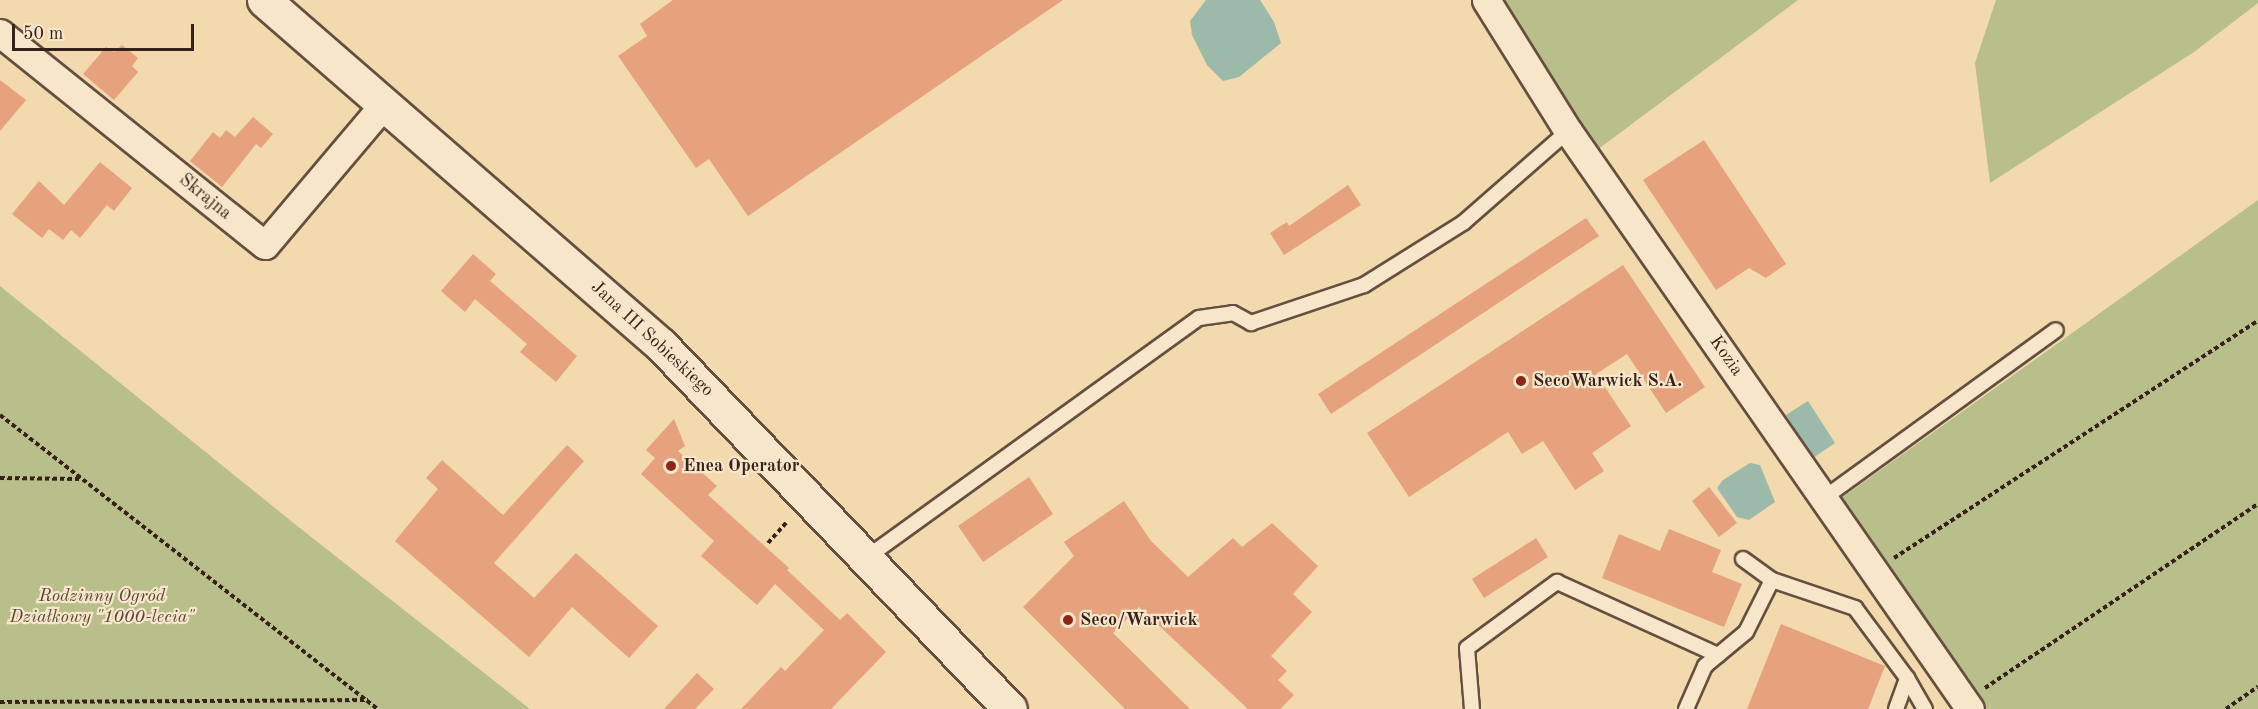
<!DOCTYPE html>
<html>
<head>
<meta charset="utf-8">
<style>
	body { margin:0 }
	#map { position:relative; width:2258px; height:709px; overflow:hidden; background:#f2d9ae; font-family:"Old Standard TT",serif }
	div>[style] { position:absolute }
	.green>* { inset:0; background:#b9bf8b }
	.water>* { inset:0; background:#9bbaa9 }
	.building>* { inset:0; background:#e6a27c }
	.path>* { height:4px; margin-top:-2px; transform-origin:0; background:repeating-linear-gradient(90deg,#36221a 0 4.5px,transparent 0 7.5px) }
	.roads { filter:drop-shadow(2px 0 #65503f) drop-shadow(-2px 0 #65503f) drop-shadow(0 2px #65503f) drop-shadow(0 -2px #65503f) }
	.service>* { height:14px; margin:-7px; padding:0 7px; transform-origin:7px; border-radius:7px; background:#f7e6ca }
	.minor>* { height:27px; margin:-13.5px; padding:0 13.5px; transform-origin:13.5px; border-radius:13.5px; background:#f7e6ca }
	.tertiary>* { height:33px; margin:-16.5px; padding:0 16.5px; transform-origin:16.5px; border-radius:16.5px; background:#f7e6ca }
	.dots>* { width:16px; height:16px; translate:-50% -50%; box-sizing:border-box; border:3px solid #f7e6ca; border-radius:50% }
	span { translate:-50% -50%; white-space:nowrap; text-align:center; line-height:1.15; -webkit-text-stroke:4.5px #f7e6ca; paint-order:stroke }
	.street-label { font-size:18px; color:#36221a }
	.poi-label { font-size:18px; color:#36221a; font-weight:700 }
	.left { translate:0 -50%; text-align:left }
	.park-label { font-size:18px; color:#574936; font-style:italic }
	.scale { position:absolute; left:12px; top:24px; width:182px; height:27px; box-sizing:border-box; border:3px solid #36221a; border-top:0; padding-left:8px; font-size:18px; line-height:21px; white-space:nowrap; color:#36221a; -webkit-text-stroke:4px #f7e6ca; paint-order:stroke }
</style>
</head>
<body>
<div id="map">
	<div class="green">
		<div style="clip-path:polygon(1498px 0,1798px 0,1597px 150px)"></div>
		<div style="clip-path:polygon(1996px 0,2258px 0,2258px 3px,2194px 52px,1990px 183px,1975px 63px)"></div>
		<div style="clip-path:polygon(2258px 200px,2258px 709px,1982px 709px,1840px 499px)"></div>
		<div style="clip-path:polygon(0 286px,296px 525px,530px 709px,0 709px)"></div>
	</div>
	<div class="water">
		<div style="clip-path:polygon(1206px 0,1260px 0,1274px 22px,1281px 43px,1239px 77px,1223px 81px,1207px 65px,1192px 35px,1190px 21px)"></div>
		<div style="clip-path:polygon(1808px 401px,1835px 443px,1813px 458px,1786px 415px)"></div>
		<div style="clip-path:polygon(1750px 463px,1760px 465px,1775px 502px,1749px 520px,1737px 517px,1717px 488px,1723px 480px)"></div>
	</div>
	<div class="building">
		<div style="clip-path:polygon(673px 0,1063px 0,748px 216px,709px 159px,696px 168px,618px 56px,647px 36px,640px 24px)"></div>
		<div style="clip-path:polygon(122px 45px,138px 58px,132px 66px,138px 72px,114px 100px,83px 74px,106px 47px,114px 52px)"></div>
		<div style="clip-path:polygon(0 80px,26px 100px,0 131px)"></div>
		<div style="clip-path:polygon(253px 117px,273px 134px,261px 148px,256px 144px,222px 187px,190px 161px,213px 132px,220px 138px,226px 130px,235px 137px)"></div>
		<div style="clip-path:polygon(1704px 140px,1786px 264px,1766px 278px,1749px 268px,1716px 290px,1643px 180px)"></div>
		<div style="clip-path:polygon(100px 162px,132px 188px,114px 211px,107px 205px,80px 238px,71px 230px,63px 240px,49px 229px,42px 238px,12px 214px,39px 181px,64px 205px)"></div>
		<div style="clip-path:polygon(1348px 185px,1361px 205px,1284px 255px,1270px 233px,1287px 222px,1289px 226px)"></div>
		<div style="clip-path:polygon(1586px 218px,1599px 236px,1331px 414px,1318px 394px)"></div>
		<div style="clip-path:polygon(473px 254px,496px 274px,490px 281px,577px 356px,556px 382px,520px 352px,527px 344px,475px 299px,465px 312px,441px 291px)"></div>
		<div style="clip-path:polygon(1623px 265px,1705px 387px,1666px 413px,1627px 354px,1596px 374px,1631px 426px,1592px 453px,1604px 471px,1575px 490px,1543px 441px,1522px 454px,1508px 432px,1409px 497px,1367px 433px)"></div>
		<div style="clip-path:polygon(674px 419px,685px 446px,678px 451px,717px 486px,708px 495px,789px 568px,787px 570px,840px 620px,847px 613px,886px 652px,831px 709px,741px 709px,781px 667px,785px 671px,824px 630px,775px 584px,757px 605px,701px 556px,714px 541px,641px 474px,655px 458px,646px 450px)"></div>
		<div style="clip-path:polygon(567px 445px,584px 461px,494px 563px,534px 598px,576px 553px,658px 626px,629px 658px,572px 607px,529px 657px,395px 541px,438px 489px,426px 478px,442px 460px,503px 515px)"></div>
		<div style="clip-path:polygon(1029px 477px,1053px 514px,983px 562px,958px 526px)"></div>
		<div style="clip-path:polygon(1709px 487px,1737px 523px,1719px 537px,1692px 501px)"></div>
		<div style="clip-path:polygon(1124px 501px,1151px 541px,1188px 577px,1233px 538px,1242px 547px,1272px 523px,1318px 566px,1293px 594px,1312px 612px,1271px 656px,1287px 671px,1278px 680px,1294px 695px,1280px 709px,1248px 709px,1139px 607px,1113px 633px,1190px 709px,1125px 709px,1023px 607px,1074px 556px,1064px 542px)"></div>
		<div style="clip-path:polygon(1669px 529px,1721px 550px,1712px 572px,1742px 584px,1724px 627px,1602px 578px,1619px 534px,1660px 551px)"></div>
		<div style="clip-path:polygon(1536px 538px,1548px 557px,1484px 598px,1472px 579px)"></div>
		<div style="clip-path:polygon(1781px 624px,1885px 666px,1868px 709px,1747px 709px)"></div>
		<div style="clip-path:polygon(697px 673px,714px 689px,695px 709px,664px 709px)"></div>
	</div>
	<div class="path">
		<div style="left:0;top:415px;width:479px;rotate:37.9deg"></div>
		<div style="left:0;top:478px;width:80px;rotate:0.7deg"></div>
		<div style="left:768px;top:543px;width:27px;rotate:-48deg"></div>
		<div style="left:1894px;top:558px;width:434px;rotate:-33.1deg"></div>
		<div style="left:1985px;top:688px;width:329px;rotate:-34deg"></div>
		<div style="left:0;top:702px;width:368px;rotate:-0.3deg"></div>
		<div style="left:2226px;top:709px;width:39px;rotate:-35deg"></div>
	</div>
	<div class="roads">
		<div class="service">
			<div style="left:1824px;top:498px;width:286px;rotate:-35.9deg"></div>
			<div style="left:866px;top:558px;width:410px;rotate:-35.8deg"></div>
			<div style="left:1199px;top:318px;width:34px;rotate:-8deg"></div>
			<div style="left:1233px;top:313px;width:21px;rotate:29deg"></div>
			<div style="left:1251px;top:323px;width:119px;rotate:-18.6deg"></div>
			<div style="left:1364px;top:285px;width:117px;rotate:-32.1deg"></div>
			<div style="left:1463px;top:223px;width:140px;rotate:-41.2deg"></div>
			<div style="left:1743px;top:559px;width:36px;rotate:36deg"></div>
			<div style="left:1472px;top:709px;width:61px;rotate:-94.7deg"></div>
			<div style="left:1467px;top:648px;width:112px;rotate:-36.3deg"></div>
			<div style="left:1557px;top:582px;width:177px;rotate:24.4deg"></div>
			<div style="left:1686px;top:709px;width:47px;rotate:-66.2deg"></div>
			<div style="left:1705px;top:666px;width:53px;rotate:-39.7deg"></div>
			<div style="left:1746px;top:632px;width:58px;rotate:-63.4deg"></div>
			<div style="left:1772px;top:580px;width:88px;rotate:18.6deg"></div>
			<div style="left:1855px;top:608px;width:87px;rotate:53.4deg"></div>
			<div style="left:1907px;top:678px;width:36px;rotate:60deg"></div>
			<div style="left:1896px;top:709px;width:33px;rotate:-70deg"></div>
		</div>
		<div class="minor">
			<div style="left:1486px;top:0;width:155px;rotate:58deg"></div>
			<div style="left:1568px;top:131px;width:704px;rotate:55.18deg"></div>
			<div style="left:0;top:33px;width:339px;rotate:38.7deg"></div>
			<div style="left:265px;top:245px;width:186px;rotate:-49.8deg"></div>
		</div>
		<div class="tertiary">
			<div style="left:264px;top:0;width:526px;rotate:40.99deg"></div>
			<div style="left:661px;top:345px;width:504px;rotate:46.21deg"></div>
		</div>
	</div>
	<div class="dots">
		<div style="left:1521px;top:381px;background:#8f2418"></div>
		<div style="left:671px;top:466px;background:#8f2418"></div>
		<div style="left:1068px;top:620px;background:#8f2418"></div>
	</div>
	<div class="street-label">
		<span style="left:205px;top:197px;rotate:39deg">Skrajna</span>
		<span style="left:652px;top:339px;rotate:43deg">Jana III Sobieskiego</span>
		<span style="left:1726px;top:356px;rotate:55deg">Kozia</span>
	</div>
	<div class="poi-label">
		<span class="left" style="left:1533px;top:381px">SecoWarwick S.A.</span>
		<span class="left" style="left:683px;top:466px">Enea Operator</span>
		<span class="left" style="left:1080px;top:620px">Seco/Warwick</span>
	</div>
	<div class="park-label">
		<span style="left:102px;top:607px">Rodzinny Ogród<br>Działkowy "1000-lecia"</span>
	</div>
	<div class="scale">50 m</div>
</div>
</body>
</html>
